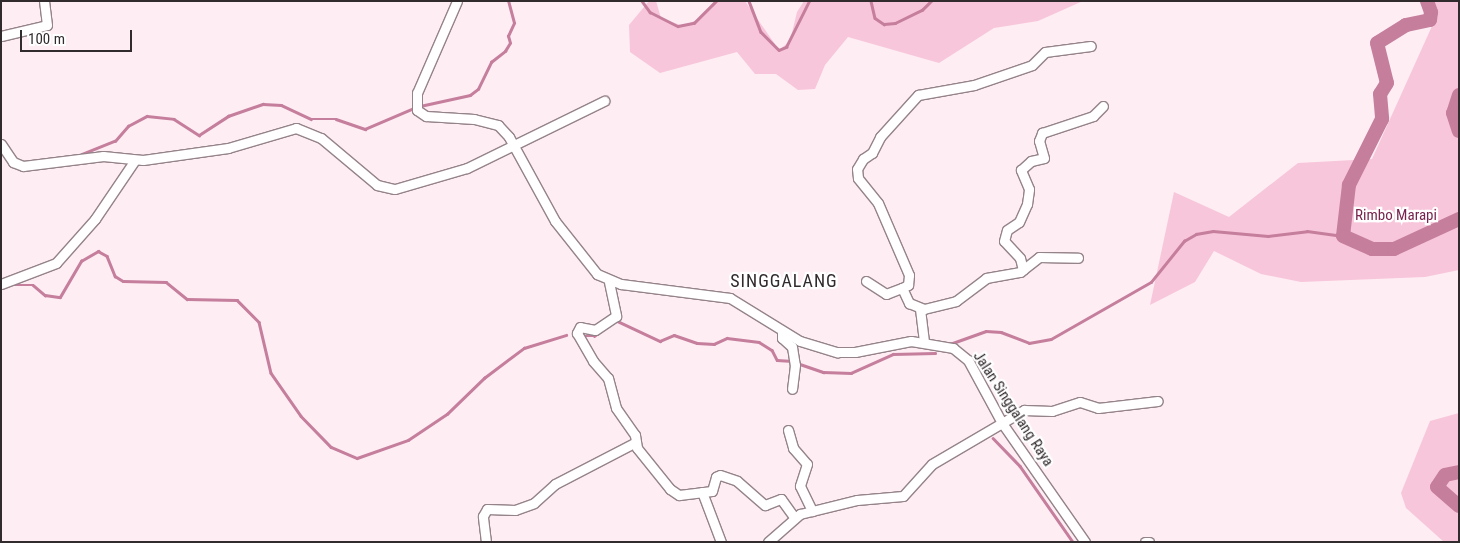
<!DOCTYPE html>
<html>
<head>
<meta charset="utf-8">
<style>
	body { margin:0 }
	#map { position:relative; width:1460px; height:543px; overflow:hidden; background:#feedf3; font-family:"Roboto Condensed",sans-serif }
	div>[style] { position:absolute }
	.green>* { inset:0; background:#f8c6da }
	.stream>* { height:2.5px; margin:-1.25px; padding:0 1.25px; transform-origin:1.25px; border-radius:1.25px; background:#c57e9c }
	.river>* { height:14px; margin:-7px; padding:0 7px; transform-origin:7px; border-radius:7px; background:#c57e9c }
	.roads { filter:drop-shadow(1px 0 #95838a) drop-shadow(-1px 0 #95838a) drop-shadow(0 1px #95838a) drop-shadow(0 -1px #95838a) }
	.minor>* { height:9px; margin:-4.5px; padding:0 4.5px; transform-origin:4.5px; border-radius:4.5px; background:#fff }
	span { translate:-50% -50%; white-space:nowrap; text-align:center; line-height:1.15; -webkit-text-stroke:4.5px #fff; paint-order:stroke }
	.park-label { font-size:15px; color:#78244e }
	.street-label { font-size:15px; color:#322b2d }
	.quarter-label { font-size:18px; color:#322b2d; letter-spacing:1px }
	.frame { position:absolute; inset:0; border:2px solid #322b2d; pointer-events:none }
	.scale { position:absolute; left:20px; top:30px; width:112px; height:22px; box-sizing:border-box; border:2px solid #322b2d; border-top:0; padding-left:6px; font-size:15px; line-height:18px; white-space:nowrap; color:#322b2d; -webkit-text-stroke:4px #fff; paint-order:stroke }
</style>
</head>
<body>
<div id="map">
	<div class="green">
		<div style="clip-path:polygon(649px 1px,656px 1px,661px 18px,683px 26px,699px 19px,717px 1px,745px 1px,779px 50px,790px 41px,797px 12px,804px 1px,1083px 1px,1038px 21px,994px 28px,939px 63px,848px 37px,825px 65px,815px 89px,798px 90px,776px 74px,755px 74px,737px 52px,660px 73px,630px 52px,629px 25px)"></div>
		<div style="clip-path:polygon(1430px 1px,1459px 1px,1459px 270px,1425px 277px,1301px 282px,1261px 274px,1214px 251px,1195px 282px,1150px 305px,1174px 192px,1229px 217px,1298px 163px,1372px 159px,1437px 15px)"></div>
		<div style="clip-path:polygon(1459px 413px,1459px 542px,1444px 542px,1406px 508px,1401px 493px,1430px 421px)"></div>
	</div>
	<div class="stream">
		<div style="left:642px;top:1px;width:14px;rotate:54deg"></div>
		<div style="left:650px;top:12px;width:31px;rotate:27deg"></div>
		<div style="left:678px;top:26px;width:16px;rotate:-11deg"></div>
		<div style="left:694px;top:23px;width:31px;rotate:-45deg"></div>
		<div style="left:749px;top:1px;width:33px;rotate:69deg"></div>
		<div style="left:761px;top:32px;width:25px;rotate:45deg"></div>
		<div style="left:779px;top:50px;width:8px;rotate:-23deg"></div>
		<div style="left:786px;top:47px;width:51px;rotate:-63.4deg"></div>
		<div style="left:871px;top:1px;width:17px;rotate:77deg"></div>
		<div style="left:875px;top:18px;width:11px;rotate:34deg"></div>
		<div style="left:884px;top:24px;width:11px;rotate:-5deg"></div>
		<div style="left:895px;top:23px;width:30px;rotate:-26deg"></div>
		<div style="left:922px;top:10px;width:13px;rotate:-45deg"></div>
		<div style="left:420px;top:106px;width:51px;rotate:-12.4deg"></div>
		<div style="left:470px;top:95px;width:10px;rotate:-37deg"></div>
		<div style="left:478px;top:89px;width:30px;rotate:-64deg"></div>
		<div style="left:491px;top:62px;width:18px;rotate:-38deg"></div>
		<div style="left:505px;top:51px;width:9px;rotate:-58deg"></div>
		<div style="left:510px;top:43px;width:7px;rotate:-106deg"></div>
		<div style="left:508px;top:36px;width:14px;rotate:-65deg"></div>
		<div style="left:514px;top:23px;width:23px;rotate:-105deg"></div>
		<div style="left:82px;top:154px;width:35px;rotate:-22deg"></div>
		<div style="left:115px;top:141px;width:20px;rotate:-49deg"></div>
		<div style="left:128px;top:126px;width:21px;rotate:-28deg"></div>
		<div style="left:147px;top:116px;width:27px;rotate:6deg"></div>
		<div style="left:174px;top:119px;width:30px;rotate:33deg"></div>
		<div style="left:199px;top:135px;width:35px;rotate:-33deg"></div>
		<div style="left:228px;top:116px;width:37px;rotate:-19deg"></div>
		<div style="left:263px;top:104px;width:18px;rotate:3deg"></div>
		<div style="left:281px;top:105px;width:33px;rotate:25deg"></div>
		<div style="left:311px;top:119px;width:25px"></div>
		<div style="left:336px;top:119px;width:31px;rotate:19deg"></div>
		<div style="left:365px;top:129px;width:53px;rotate:-23.2deg"></div>
		<div style="left:10px;top:285px;width:23px"></div>
		<div style="left:33px;top:285px;width:16px;rotate:40deg"></div>
		<div style="left:45px;top:295px;width:15px;rotate:8deg"></div>
		<div style="left:60px;top:297px;width:42px;rotate:-59.7deg"></div>
		<div style="left:81px;top:261px;width:20px;rotate:-30deg"></div>
		<div style="left:98px;top:251px;width:10px;rotate:29deg"></div>
		<div style="left:107px;top:256px;width:22px;rotate:68deg"></div>
		<div style="left:115px;top:276px;width:9px;rotate:32deg"></div>
		<div style="left:123px;top:281px;width:43px;rotate:1.3deg"></div>
		<div style="left:166px;top:282px;width:27px;rotate:39deg"></div>
		<div style="left:187px;top:299px;width:50px;rotate:1.1deg"></div>
		<div style="left:237px;top:300px;width:31px;rotate:45deg"></div>
		<div style="left:259px;top:322px;width:52px;rotate:76.8deg"></div>
		<div style="left:271px;top:373px;width:52px;rotate:55.1deg"></div>
		<div style="left:301px;top:416px;width:43px;rotate:45.9deg"></div>
		<div style="left:331px;top:447px;width:28px;rotate:23deg"></div>
		<div style="left:357px;top:458px;width:54px;rotate:-19.4deg"></div>
		<div style="left:408px;top:440px;width:47px;rotate:-33.7deg"></div>
		<div style="left:447px;top:414px;width:52px;rotate:-44.2deg"></div>
		<div style="left:484px;top:378px;width:50px;rotate:-36.9deg"></div>
		<div style="left:524px;top:348px;width:44px;rotate:-17.2deg"></div>
		<div style="left:582px;top:336px;width:12px"></div>
		<div style="left:594px;top:336px;width:26px;rotate:-37deg"></div>
		<div style="left:615px;top:320px;width:50px;rotate:25deg"></div>
		<div style="left:660px;top:341px;width:15px;rotate:-23deg"></div>
		<div style="left:674px;top:335px;width:24px;rotate:19deg"></div>
		<div style="left:697px;top:343px;width:17px;rotate:3deg"></div>
		<div style="left:714px;top:344px;width:14px;rotate:-25deg"></div>
		<div style="left:727px;top:338px;width:32px;rotate:7deg"></div>
		<div style="left:759px;top:342px;width:15px;rotate:32deg"></div>
		<div style="left:772px;top:350px;width:11px;rotate:63deg"></div>
		<div style="left:777px;top:360px;width:15px;rotate:4deg"></div>
		<div style="left:947px;top:345px;width:41px;rotate:-19.7deg"></div>
		<div style="left:986px;top:331px;width:15px;rotate:4deg"></div>
		<div style="left:1001px;top:332px;width:30px;rotate:21deg"></div>
		<div style="left:1029px;top:343px;width:22px;rotate:-10deg"></div>
		<div style="left:1051px;top:339px;width:115px;rotate:-29.7deg"></div>
		<div style="left:1151px;top:282px;width:53px;rotate:-51.2deg"></div>
		<div style="left:1184px;top:241px;width:14px;rotate:-30deg"></div>
		<div style="left:1196px;top:234px;width:17px;rotate:-10deg"></div>
		<div style="left:1213px;top:231px;width:55px;rotate:5.2deg"></div>
		<div style="left:1268px;top:236px;width:39px;rotate:-7deg"></div>
		<div style="left:1307px;top:231px;width:36px;rotate:8deg"></div>
		<div style="left:797px;top:363px;width:28px;rotate:19deg"></div>
		<div style="left:823px;top:372px;width:28px;rotate:2deg"></div>
		<div style="left:851px;top:373px;width:46px;rotate:-24.3deg"></div>
		<div style="left:893px;top:354px;width:42px;rotate:-1.4deg"></div>
		<div style="left:993px;top:438px;width:39px;rotate:46deg"></div>
		<div style="left:1020px;top:466px;width:93px;rotate:55.1deg"></div>
	</div>
	<div class="river">
		<div style="left:1427px;top:1px;width:12px;rotate:70deg"></div>
		<div style="left:1431px;top:12px;width:8px;rotate:97deg"></div>
		<div style="left:1430px;top:20px;width:25px;rotate:168deg"></div>
		<div style="left:1406px;top:25px;width:34px;rotate:148deg"></div>
		<div style="left:1377px;top:43px;width:41px;rotate:76deg"></div>
		<div style="left:1387px;top:83px;width:13px;rotate:122deg"></div>
		<div style="left:1380px;top:94px;width:25px;rotate:85deg"></div>
		<div style="left:1382px;top:119px;width:74px;rotate:116.6deg"></div>
		<div style="left:1349px;top:185px;width:51px;rotate:96.7deg"></div>
		<div style="left:1343px;top:236px;width:32px;rotate:24deg"></div>
		<div style="left:1372px;top:249px;width:22px"></div>
		<div style="left:1394px;top:249px;width:72px;rotate:-24.8deg"></div>
		<div style="left:1459px;top:95px;width:19px;rotate:108deg"></div>
		<div style="left:1453px;top:113px;width:19px;rotate:72deg"></div>
		<div style="left:1459px;top:472px;width:14px;rotate:168deg"></div>
		<div style="left:1445px;top:475px;width:14px;rotate:124deg"></div>
		<div style="left:1437px;top:487px;width:29px;rotate:41deg"></div>
	</div>
	<div class="roads">
		<div class="minor">
			<div style="left:457px;top:1px;width:100px;rotate:113.5deg"></div>
			<div style="left:417px;top:93px;width:17px;rotate:90deg"></div>
			<div style="left:417px;top:110px;width:11px;rotate:34deg"></div>
			<div style="left:426px;top:116px;width:48px;rotate:3.6deg"></div>
			<div style="left:474px;top:119px;width:25px;rotate:14deg"></div>
			<div style="left:498px;top:125px;width:16px;rotate:47deg"></div>
			<div style="left:509px;top:137px;width:96px;rotate:61.3deg"></div>
			<div style="left:555px;top:221px;width:68px;rotate:51.6deg"></div>
			<div style="left:597px;top:274px;width:26px;rotate:23deg"></div>
			<div style="left:621px;top:284px;width:110px;rotate:7.3deg"></div>
			<div style="left:730px;top:298px;width:82px;rotate:31.6deg"></div>
			<div style="left:800px;top:341px;width:39px;rotate:17deg"></div>
			<div style="left:837px;top:352px;width:18px"></div>
			<div style="left:855px;top:352px;width:57px;rotate:-11.1deg"></div>
			<div style="left:911px;top:341px;width:43px;rotate:9.5deg"></div>
			<div style="left:953px;top:348px;width:19px;rotate:39deg"></div>
			<div style="left:968px;top:360px;width:72px;rotate:61.6deg"></div>
			<div style="left:1002px;top:423px;width:145px;rotate:55.1deg"></div>
			<div style="left:1px;top:36px;width:47px;rotate:-13.4deg"></div>
			<div style="left:47px;top:25px;width:24px;rotate:-97deg"></div>
			<div style="left:1px;top:144px;width:22px;rotate:56deg"></div>
			<div style="left:13px;top:162px;width:11px;rotate:22deg"></div>
			<div style="left:23px;top:166px;width:81px;rotate:-7.1deg"></div>
			<div style="left:103px;top:156px;width:40px;rotate:5.7deg"></div>
			<div style="left:143px;top:160px;width:86px;rotate:-8deg"></div>
			<div style="left:228px;top:148px;width:71px;rotate:-16.4deg"></div>
			<div style="left:296px;top:128px;width:27px;rotate:22deg"></div>
			<div style="left:321px;top:138px;width:73px;rotate:40deg"></div>
			<div style="left:377px;top:185px;width:18px;rotate:13deg"></div>
			<div style="left:395px;top:189px;width:75px;rotate:-16.3deg"></div>
			<div style="left:467px;top:168px;width:153px;rotate:-26.1deg"></div>
			<div style="left:1023px;top:270px;width:12px;rotate:-104deg"></div>
			<div style="left:1020px;top:258px;width:23px;rotate:-133deg"></div>
			<div style="left:1004px;top:241px;width:11px;rotate:-75deg"></div>
			<div style="left:1007px;top:230px;width:14px;rotate:-34deg"></div>
			<div style="left:1019px;top:222px;width:20px;rotate:-66deg"></div>
			<div style="left:1027px;top:204px;width:15px;rotate:-82deg"></div>
			<div style="left:1029px;top:189px;width:21px;rotate:-113deg"></div>
			<div style="left:1021px;top:170px;width:13px;rotate:-42deg"></div>
			<div style="left:1031px;top:161px;width:13px;rotate:-13deg"></div>
			<div style="left:1044px;top:158px;width:18px;rotate:-106deg"></div>
			<div style="left:1039px;top:141px;width:9px;rotate:-69deg"></div>
			<div style="left:1042px;top:133px;width:54px;rotate:-18.4deg"></div>
			<div style="left:1093px;top:116px;width:14px;rotate:-45deg"></div>
			<div style="left:866px;top:281px;width:24px;rotate:33deg"></div>
			<div style="left:886px;top:294px;width:17px;rotate:-21deg"></div>
			<div style="left:902px;top:288px;width:17px;rotate:65deg"></div>
			<div style="left:909px;top:303px;width:16px;rotate:22deg"></div>
			<div style="left:924px;top:309px;width:33px;rotate:-14deg"></div>
			<div style="left:956px;top:301px;width:38px;rotate:-37deg"></div>
			<div style="left:986px;top:278px;width:35px;rotate:-10deg"></div>
			<div style="left:1020px;top:272px;width:24px;rotate:-38deg"></div>
			<div style="left:1039px;top:257px;width:39px;rotate:1deg"></div>
			<div style="left:609px;top:282px;width:35px;rotate:78deg"></div>
			<div style="left:616px;top:316px;width:25px;rotate:146deg"></div>
			<div style="left:595px;top:330px;width:15px;rotate:-169deg"></div>
			<div style="left:580px;top:327px;width:7px;rotate:117deg"></div>
			<div style="left:577px;top:333px;width:32px;rotate:60deg"></div>
			<div style="left:593px;top:361px;width:23px;rotate:49deg"></div>
			<div style="left:608px;top:378px;width:31px;rotate:75deg"></div>
			<div style="left:616px;top:408px;width:33px;rotate:55deg"></div>
			<div style="left:635px;top:435px;width:13px;rotate:81deg"></div>
			<div style="left:637px;top:448px;width:53px;rotate:51.2deg"></div>
			<div style="left:670px;top:489px;width:11px;rotate:34deg"></div>
			<div style="left:679px;top:495px;width:33px;rotate:-7deg"></div>
			<div style="left:712px;top:491px;width:15px;rotate:-74deg"></div>
			<div style="left:716px;top:477px;width:4px;rotate:-27deg"></div>
			<div style="left:720px;top:475px;width:18px;rotate:19deg"></div>
			<div style="left:737px;top:481px;width:37px;rotate:41deg"></div>
			<div style="left:765px;top:505px;width:17px;rotate:-21deg"></div>
			<div style="left:781px;top:499px;width:22px;rotate:54deg"></div>
			<div style="left:1px;top:284px;width:59px;rotate:-20.9deg"></div>
			<div style="left:56px;top:263px;width:59px;rotate:-48.4deg"></div>
			<div style="left:95px;top:219px;width:71px;rotate:-55.9deg"></div>
			<div style="left:902px;top:288px;width:7px;rotate:-27deg"></div>
			<div style="left:908px;top:285px;width:10px;rotate:-84deg"></div>
			<div style="left:909px;top:275px;width:78px;rotate:-113.3deg"></div>
			<div style="left:878px;top:203px;width:32px;rotate:-129deg"></div>
			<div style="left:858px;top:178px;width:9px;rotate:-96deg"></div>
			<div style="left:857px;top:169px;width:12px;rotate:-59deg"></div>
			<div style="left:863px;top:159px;width:11px;rotate:-34deg"></div>
			<div style="left:872px;top:153px;width:18px;rotate:-63deg"></div>
			<div style="left:880px;top:137px;width:57px;rotate:-47.9deg"></div>
			<div style="left:918px;top:95px;width:57px;rotate:-10.1deg"></div>
			<div style="left:974px;top:85px;width:61px;rotate:-19deg"></div>
			<div style="left:1032px;top:65px;width:18px;rotate:-45deg"></div>
			<div style="left:1045px;top:52px;width:46px;rotate:-7.4deg"></div>
			<div style="left:920px;top:309px;width:33px;rotate:83deg"></div>
			<div style="left:782px;top:331px;width:7px;rotate:90deg"></div>
			<div style="left:782px;top:338px;width:13px;rotate:42deg"></div>
			<div style="left:792px;top:347px;width:18px;rotate:81deg"></div>
			<div style="left:795px;top:365px;width:24px;rotate:97deg"></div>
			<div style="left:788px;top:430px;width:19px;rotate:74deg"></div>
			<div style="left:793px;top:448px;width:21px;rotate:49deg"></div>
			<div style="left:807px;top:464px;width:23px;rotate:108deg"></div>
			<div style="left:800px;top:486px;width:28px;rotate:64deg"></div>
			<div style="left:702px;top:492px;width:53px;rotate:69.2deg"></div>
			<div style="left:486px;top:542px;width:26px;rotate:-97deg"></div>
			<div style="left:483px;top:516px;width:8px;rotate:-60deg"></div>
			<div style="left:487px;top:509px;width:28px;rotate:2deg"></div>
			<div style="left:515px;top:510px;width:20px;rotate:-20deg"></div>
			<div style="left:534px;top:503px;width:28px;rotate:-42deg"></div>
			<div style="left:555px;top:484px;width:91px;rotate:-27.4deg"></div>
			<div style="left:768px;top:542px;width:43px;rotate:-41.2deg"></div>
			<div style="left:800px;top:514px;width:59px;rotate:-13.8deg"></div>
			<div style="left:857px;top:500px;width:46px;rotate:-5deg"></div>
			<div style="left:903px;top:496px;width:43px;rotate:-47.8deg"></div>
			<div style="left:932px;top:464px;width:107px;rotate:-30.4deg"></div>
			<div style="left:1024px;top:410px;width:28px;rotate:2deg"></div>
			<div style="left:1052px;top:411px;width:29px;rotate:-18deg"></div>
			<div style="left:1080px;top:402px;width:19px;rotate:18deg"></div>
			<div style="left:1098px;top:408px;width:60px;rotate:-6.7deg"></div>
			<div style="left:1145px;top:542px;width:4px"></div>
		</div>
	</div>
	<div class="park-label">
		<span style="left:1396px;top:216px">Rimbo Marapi</span>
	</div>
	<div class="street-label">
		<span style="left:1013px;top:409px;rotate:57deg">Jalan Singgalang Raya</span>
	</div>
	<div class="quarter-label">
		<span style="left:784px;top:281px">SINGGALANG</span>
	</div>
	<div class="frame"></div>
	<div class="scale">100 m</div>
</div>
</body>
</html>
